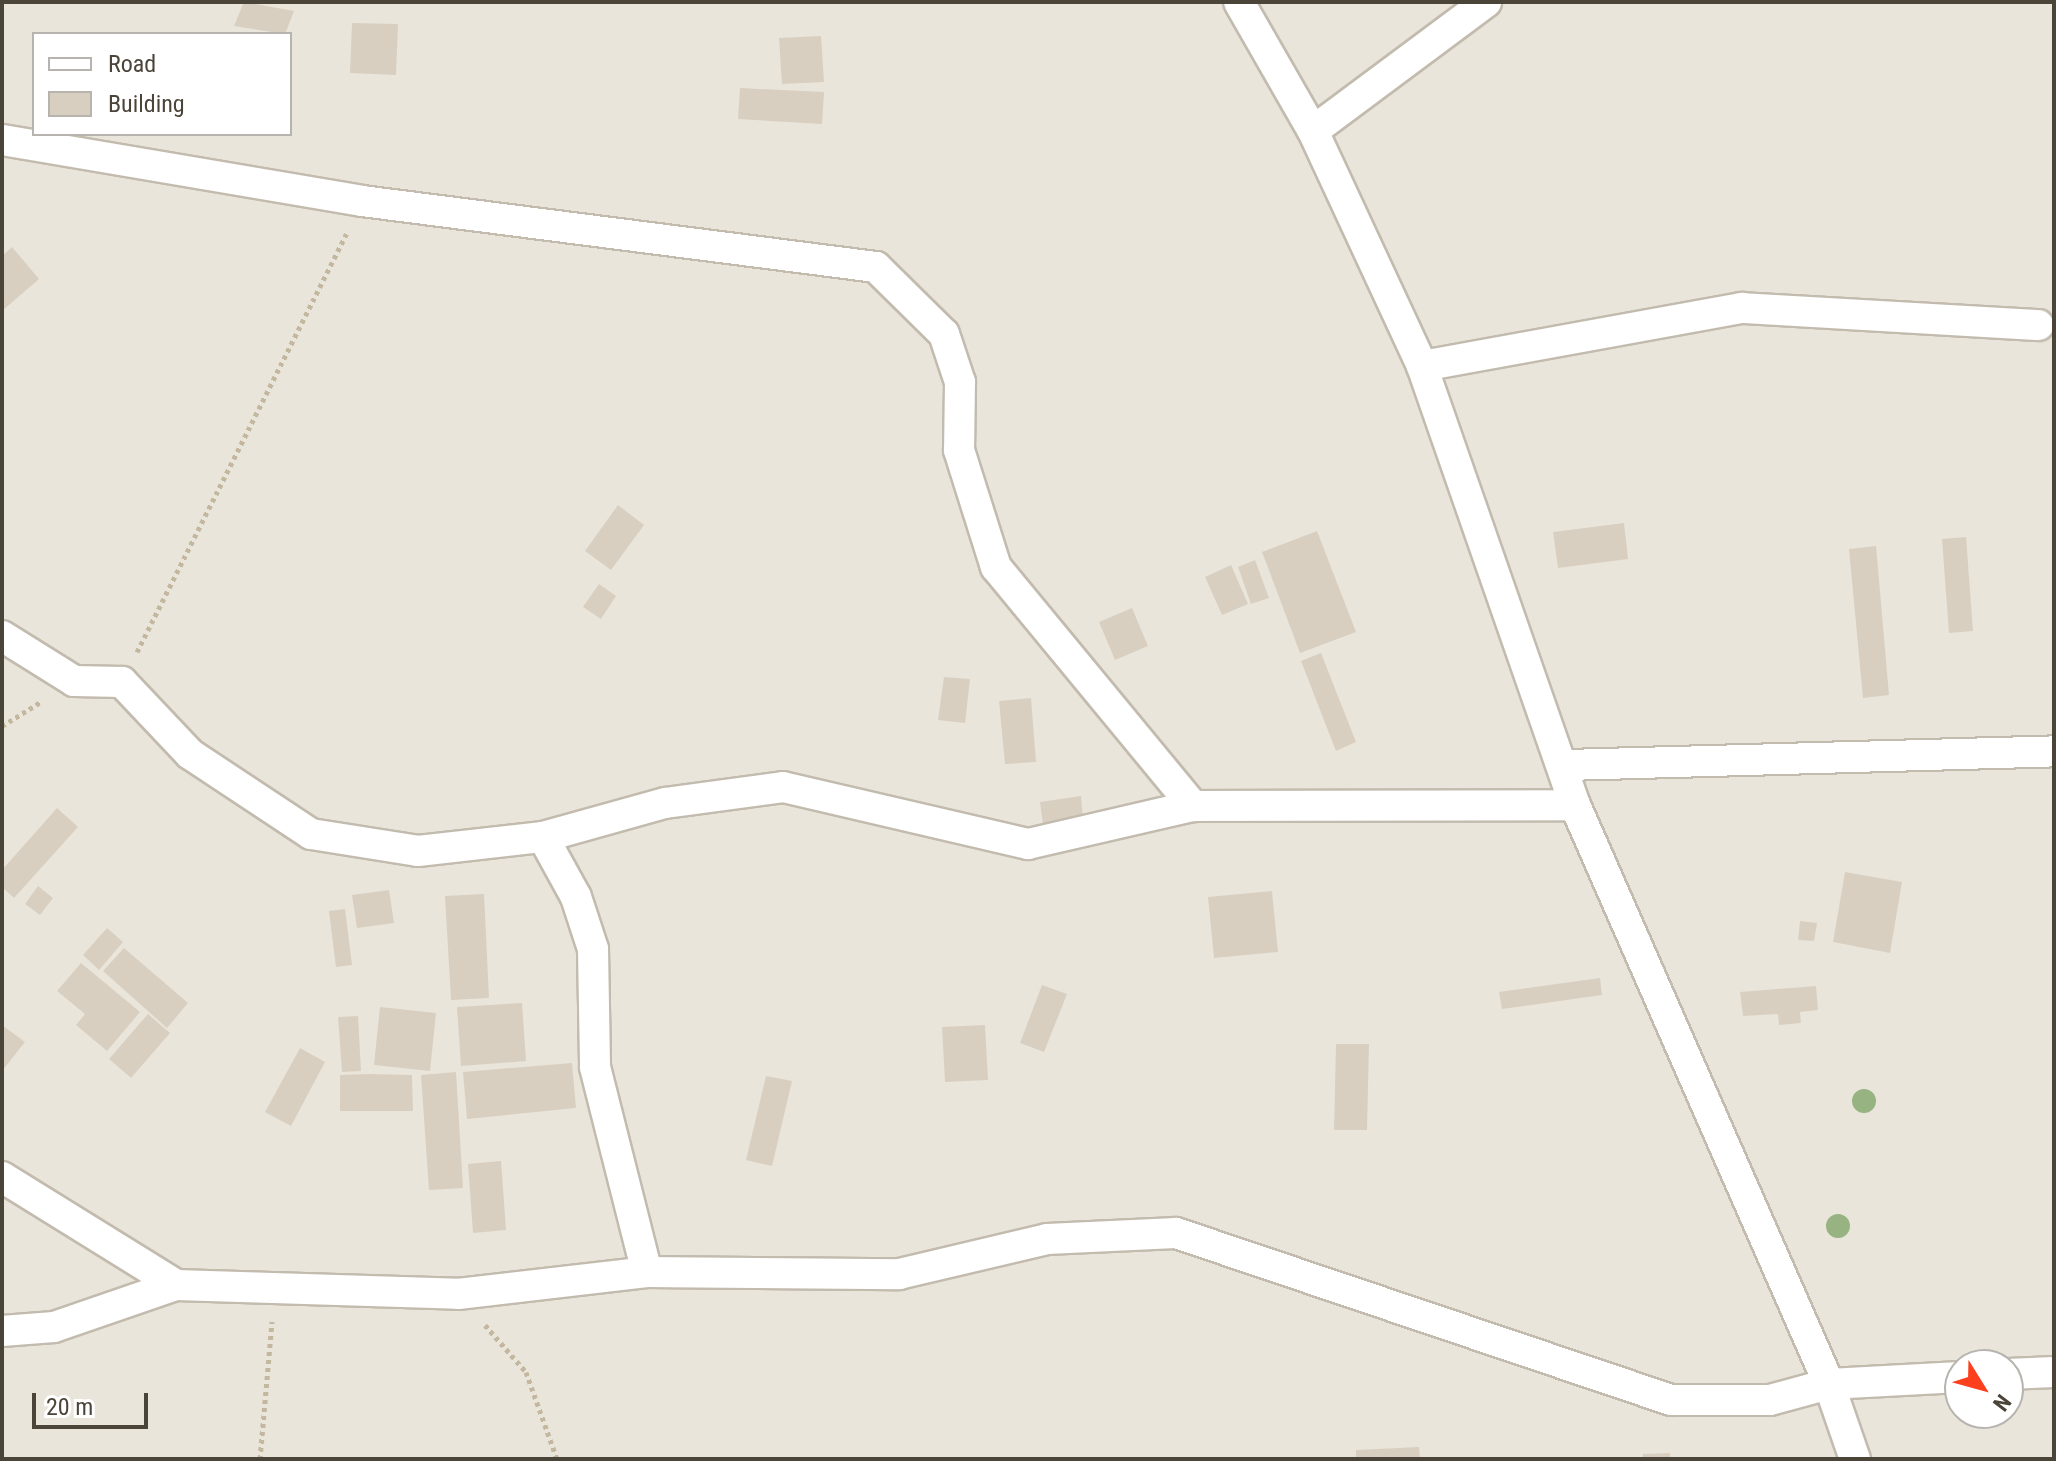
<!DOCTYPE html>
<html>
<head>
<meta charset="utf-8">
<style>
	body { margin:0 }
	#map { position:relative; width:2056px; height:1461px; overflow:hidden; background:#f6f3ec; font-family:"Roboto Condensed",sans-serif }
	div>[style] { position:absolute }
	.residential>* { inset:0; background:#eae5da }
	.building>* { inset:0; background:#d8cfc1 }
	.path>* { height:5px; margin-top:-2.5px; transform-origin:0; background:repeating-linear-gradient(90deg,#c4b79f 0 4px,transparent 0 8px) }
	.roads { filter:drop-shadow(2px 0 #c2bbae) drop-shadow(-2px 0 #c2bbae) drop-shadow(0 2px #c2bbae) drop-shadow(0 -2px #c2bbae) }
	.minor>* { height:30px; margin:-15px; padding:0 15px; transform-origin:15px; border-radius:15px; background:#fff }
	.trees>* { width:24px; height:24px; margin:-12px; border-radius:50%; background:#97b381 }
	span { translate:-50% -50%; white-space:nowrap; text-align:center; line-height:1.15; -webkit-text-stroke:6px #fff; paint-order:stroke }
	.frame { position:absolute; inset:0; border:4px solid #4b4439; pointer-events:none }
	.legend { position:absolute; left:32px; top:32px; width:260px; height:104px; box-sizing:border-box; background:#fff; border:2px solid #b7b4b0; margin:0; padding:10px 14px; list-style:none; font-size:24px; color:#4b4439 }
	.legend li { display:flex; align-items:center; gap:16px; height:40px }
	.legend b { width:40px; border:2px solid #b7b4b0 }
	.north { position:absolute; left:1944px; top:1349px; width:80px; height:80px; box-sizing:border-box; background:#fff; border:2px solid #b7b4b0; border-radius:50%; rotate:127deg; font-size:22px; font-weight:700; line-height:32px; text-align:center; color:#4b4439 }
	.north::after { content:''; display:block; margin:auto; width:28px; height:36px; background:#fc3f1d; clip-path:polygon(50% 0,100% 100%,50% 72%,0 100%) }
	.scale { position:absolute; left:32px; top:1393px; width:116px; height:36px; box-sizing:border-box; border:4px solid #4b4439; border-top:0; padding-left:10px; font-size:24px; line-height:28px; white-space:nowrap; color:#4b4439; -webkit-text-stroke:6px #fff; paint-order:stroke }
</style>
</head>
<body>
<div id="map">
	<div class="residential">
		<div style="clip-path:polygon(evenodd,2px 2px,2054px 2px,2054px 1459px,2px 1459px,2px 2px,34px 34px,290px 34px,290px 134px,34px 134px,34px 34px,2px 2px,1960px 1365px,2008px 1365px,2008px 1413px,1960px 1413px,1960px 1365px)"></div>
	</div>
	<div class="building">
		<div style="clip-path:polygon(244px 2px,294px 11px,285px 34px,234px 26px)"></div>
		<div style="clip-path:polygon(352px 23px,398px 24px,396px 75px,350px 73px)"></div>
		<div style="clip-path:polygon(821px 36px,824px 82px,782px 84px,779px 38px)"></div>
		<div style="clip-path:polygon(740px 88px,824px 92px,822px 124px,738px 119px)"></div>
		<div style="clip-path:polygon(12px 247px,39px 279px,2px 311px,2px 256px)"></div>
		<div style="clip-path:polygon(618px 505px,644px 525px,611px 570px,585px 551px)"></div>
		<div style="clip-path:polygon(1624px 523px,1628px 559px,1558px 568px,1553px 532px)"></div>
		<div style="clip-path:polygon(1317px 531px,1356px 632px,1300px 653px,1262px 552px)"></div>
		<div style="clip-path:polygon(1966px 537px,1973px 631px,1949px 633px,1942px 539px)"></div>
		<div style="clip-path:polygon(1876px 546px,1889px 695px,1863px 698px,1849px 549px)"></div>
		<div style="clip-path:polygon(1255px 560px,1269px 598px,1251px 604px,1238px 567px)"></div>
		<div style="clip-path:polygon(1231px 565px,1248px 604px,1222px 615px,1205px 577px)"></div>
		<div style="clip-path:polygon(599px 584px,616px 596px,601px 619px,583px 607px)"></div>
		<div style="clip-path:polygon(1132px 608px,1148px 646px,1115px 660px,1099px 622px)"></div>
		<div style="clip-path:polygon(1321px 653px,1356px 742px,1336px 751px,1301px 661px)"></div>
		<div style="clip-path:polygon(944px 677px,970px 679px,965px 723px,938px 720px)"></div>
		<div style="clip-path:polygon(1031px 698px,1036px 762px,1005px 764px,999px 701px)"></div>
		<div style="clip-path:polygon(1081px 796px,1083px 820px,1043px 825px,1040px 802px)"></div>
		<div style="clip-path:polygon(57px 808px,78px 827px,14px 898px,2px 887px,2px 870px)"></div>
		<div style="clip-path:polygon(1845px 872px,1902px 882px,1890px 953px,1833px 942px)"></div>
		<div style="clip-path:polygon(38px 886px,53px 898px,40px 915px,25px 904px)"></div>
		<div style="clip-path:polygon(389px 890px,394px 923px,357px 928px,352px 895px)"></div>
		<div style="clip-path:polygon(1272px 891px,1278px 952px,1214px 958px,1208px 897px)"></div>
		<div style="clip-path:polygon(484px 894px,489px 998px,451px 1000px,445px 896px)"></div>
		<div style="clip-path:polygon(345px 909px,352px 965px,336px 967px,329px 911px)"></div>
		<div style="clip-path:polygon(1800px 921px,1817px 923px,1814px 941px,1798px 940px)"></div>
		<div style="clip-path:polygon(107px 928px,123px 942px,99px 970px,83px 955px)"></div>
		<div style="clip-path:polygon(124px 948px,188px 1003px,167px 1028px,103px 971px)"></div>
		<div style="clip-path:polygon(81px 963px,140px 1012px,107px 1051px,76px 1025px,85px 1014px,57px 991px)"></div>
		<div style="clip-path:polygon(1600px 978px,1602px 995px,1502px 1009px,1499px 992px)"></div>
		<div style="clip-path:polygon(1042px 985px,1067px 994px,1044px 1052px,1020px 1043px)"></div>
		<div style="clip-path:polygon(1816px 986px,1818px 1010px,1800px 1012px,1801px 1023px,1779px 1025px,1778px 1014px,1743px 1016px,1740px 992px)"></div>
		<div style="clip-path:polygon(522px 1003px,526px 1061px,461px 1066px,457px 1007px)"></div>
		<div style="clip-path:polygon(380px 1007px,436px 1013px,430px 1071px,374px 1065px)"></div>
		<div style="clip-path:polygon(148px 1014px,170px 1033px,131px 1078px,109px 1059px)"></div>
		<div style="clip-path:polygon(358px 1016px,361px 1071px,342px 1072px,338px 1017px)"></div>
		<div style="clip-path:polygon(2px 1025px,25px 1042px,2px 1071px)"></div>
		<div style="clip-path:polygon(985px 1025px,988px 1080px,945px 1082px,942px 1027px)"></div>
		<div style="clip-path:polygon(1336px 1044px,1369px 1044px,1367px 1130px,1334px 1130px)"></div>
		<div style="clip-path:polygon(300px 1048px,325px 1062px,291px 1126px,265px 1112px)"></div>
		<div style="clip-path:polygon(572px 1063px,576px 1108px,467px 1119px,463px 1072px)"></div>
		<div style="clip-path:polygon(456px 1072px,463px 1188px,429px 1190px,421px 1075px)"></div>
		<div style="clip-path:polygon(369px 1074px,412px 1075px,413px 1111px,340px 1111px,340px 1075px)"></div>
		<div style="clip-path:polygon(766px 1076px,792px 1081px,772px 1166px,746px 1160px)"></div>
		<div style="clip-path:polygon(501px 1161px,506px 1230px,473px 1233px,468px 1164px)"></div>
		<div style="clip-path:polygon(1419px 1447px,1420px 1459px,1356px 1459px,1356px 1450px)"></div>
		<div style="clip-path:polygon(1670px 1453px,1670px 1459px,1643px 1459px,1643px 1454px)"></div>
	</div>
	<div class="path">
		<div style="left:137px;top:652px;width:470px;rotate:-63.4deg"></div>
		<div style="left:2px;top:726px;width:47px;rotate:-32deg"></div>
		<div style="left:485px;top:1325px;width:62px;rotate:48.9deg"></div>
		<div style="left:526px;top:1372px;width:92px;rotate:70.4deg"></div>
		<div style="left:260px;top:1459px;width:138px;rotate:-85deg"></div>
	</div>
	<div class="roads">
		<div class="minor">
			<div style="left:1239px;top:2px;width:149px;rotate:60.2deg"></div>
			<div style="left:1313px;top:131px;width:259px;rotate:65.1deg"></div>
			<div style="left:1422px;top:366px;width:465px;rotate:70.8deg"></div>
			<div style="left:1575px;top:805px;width:632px;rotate:66.31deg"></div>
			<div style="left:1829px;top:1384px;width:79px;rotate:70.9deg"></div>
			<div style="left:1313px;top:131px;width:216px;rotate:-36.7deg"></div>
			<div style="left:2px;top:140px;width:365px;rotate:9.6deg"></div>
			<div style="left:362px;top:201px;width:518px;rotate:7.32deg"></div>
			<div style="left:876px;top:267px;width:95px;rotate:44.6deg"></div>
			<div style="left:944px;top:334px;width:51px;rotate:71.6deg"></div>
			<div style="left:960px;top:382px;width:68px;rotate:90.8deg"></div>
			<div style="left:959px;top:450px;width:123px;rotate:72.5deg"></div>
			<div style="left:996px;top:567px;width:310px;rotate:50.5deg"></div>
			<div style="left:1422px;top:366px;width:325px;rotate:-10.3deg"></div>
			<div style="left:1742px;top:308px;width:297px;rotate:3.3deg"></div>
			<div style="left:2px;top:636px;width:85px;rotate:32deg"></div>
			<div style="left:74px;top:681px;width:48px;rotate:1.2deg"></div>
			<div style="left:122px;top:682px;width:99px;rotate:46.6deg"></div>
			<div style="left:190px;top:754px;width:145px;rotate:33.5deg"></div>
			<div style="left:311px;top:834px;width:108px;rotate:9deg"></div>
			<div style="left:418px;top:851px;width:126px;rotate:-6.4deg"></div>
			<div style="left:543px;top:837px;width:127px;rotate:-15.6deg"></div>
			<div style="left:665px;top:803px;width:119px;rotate:-7.7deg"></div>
			<div style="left:783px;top:787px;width:252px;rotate:13.1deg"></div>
			<div style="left:1028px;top:844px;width:169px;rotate:-13deg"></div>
			<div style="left:1193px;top:806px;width:382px;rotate:-0.1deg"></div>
			<div style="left:1566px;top:765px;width:488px;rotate:-1.6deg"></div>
			<div style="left:543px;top:837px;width:68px;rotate:61.2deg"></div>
			<div style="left:576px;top:897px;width:55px;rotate:71.9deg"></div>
			<div style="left:593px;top:949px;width:118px;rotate:89deg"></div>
			<div style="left:595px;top:1067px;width:211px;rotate:75.8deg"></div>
			<div style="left:2px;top:1177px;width:205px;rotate:31.8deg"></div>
			<div style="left:176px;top:1285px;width:282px;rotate:1.8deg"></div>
			<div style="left:458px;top:1294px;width:190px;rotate:-6.6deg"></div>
			<div style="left:647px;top:1272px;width:252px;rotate:0.5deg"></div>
			<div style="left:899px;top:1274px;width:152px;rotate:-13.3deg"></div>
			<div style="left:1047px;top:1239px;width:129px;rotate:-2.7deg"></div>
			<div style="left:1176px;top:1233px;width:522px;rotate:18.64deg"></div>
			<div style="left:1671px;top:1400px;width:99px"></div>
			<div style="left:1770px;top:1400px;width:61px;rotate:-15.2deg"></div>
			<div style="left:1829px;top:1384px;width:131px;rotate:-3.1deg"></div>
			<div style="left:2px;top:1331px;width:52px;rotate:-4.4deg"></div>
			<div style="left:54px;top:1327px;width:129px;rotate:-19deg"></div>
			<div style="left:2008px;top:1374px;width:46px;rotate:-2.5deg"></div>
		</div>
	</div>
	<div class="trees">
		<div style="left:1864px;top:1101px"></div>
		<div style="left:1838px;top:1226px"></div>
	</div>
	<div class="frame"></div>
	<ul class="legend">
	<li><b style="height:10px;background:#fff"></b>Road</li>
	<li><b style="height:22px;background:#d8cfc1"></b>Building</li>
	</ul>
	<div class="north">N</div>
	<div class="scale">20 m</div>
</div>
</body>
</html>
